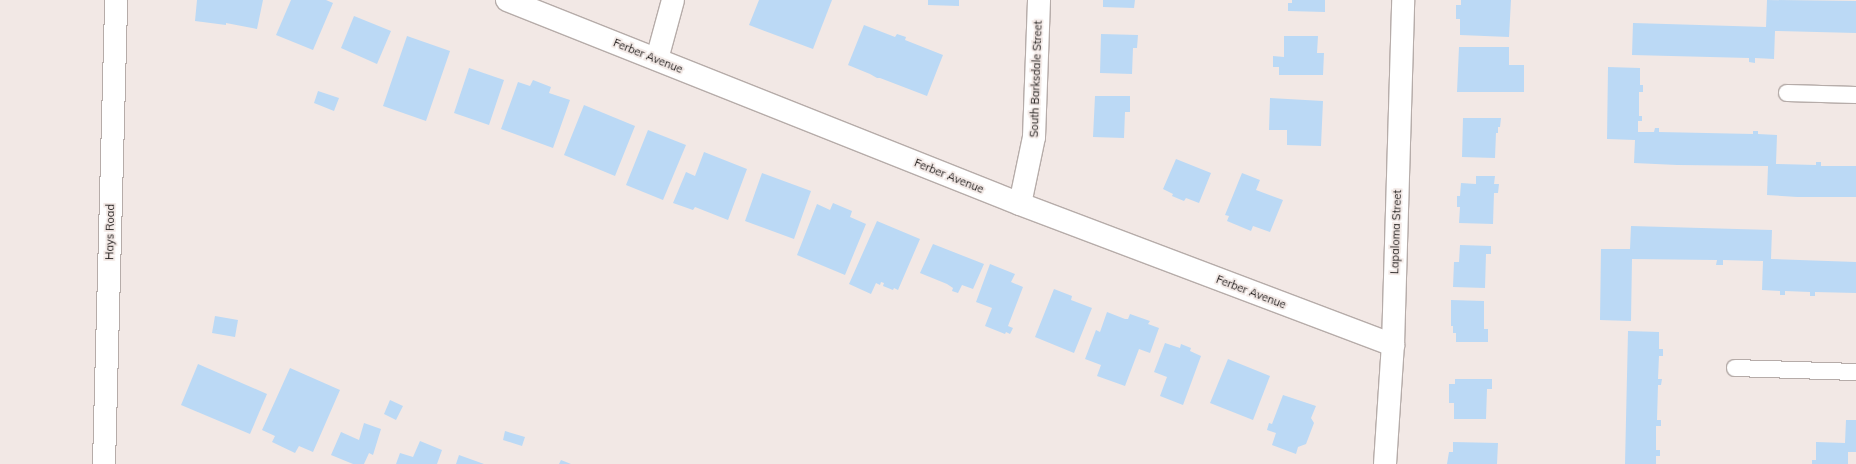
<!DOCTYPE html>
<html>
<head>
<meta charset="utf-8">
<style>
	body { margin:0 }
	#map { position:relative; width:1856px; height:464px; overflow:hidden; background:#f2e8e5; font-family:Mulish,sans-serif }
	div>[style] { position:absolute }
	.building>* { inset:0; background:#bbd9f5 }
	.roads { filter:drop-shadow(1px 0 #b6aca9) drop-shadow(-1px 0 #b6aca9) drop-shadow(0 1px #b6aca9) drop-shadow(0 -1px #b6aca9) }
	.service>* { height:16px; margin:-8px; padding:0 8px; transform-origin:8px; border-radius:8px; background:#fff }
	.minor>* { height:22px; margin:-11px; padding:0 11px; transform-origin:11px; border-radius:11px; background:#fff }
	span { translate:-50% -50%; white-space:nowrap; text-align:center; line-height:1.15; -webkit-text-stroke:3.5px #f2e8e5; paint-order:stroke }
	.street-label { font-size:11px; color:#1e1b1a }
</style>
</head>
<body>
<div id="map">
	<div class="building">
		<div style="clip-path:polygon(197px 0,263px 0,257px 29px,226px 23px,226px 25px,195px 21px)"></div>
		<div style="clip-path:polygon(291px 0,326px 0,333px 3px,313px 50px,276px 35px)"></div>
		<div style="clip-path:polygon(759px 0,832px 0,813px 49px,749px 25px)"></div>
		<div style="clip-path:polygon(928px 0,959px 0,959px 6px,928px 5px)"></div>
		<div style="clip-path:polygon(1103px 0,1135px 0,1134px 8px,1103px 7px)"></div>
		<div style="clip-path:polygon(1292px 0,1325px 0,1325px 12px,1288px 11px,1288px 3px,1292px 3px)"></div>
		<div style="clip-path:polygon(1461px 0,1511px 0,1509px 37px,1460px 35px,1460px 19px,1456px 19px,1456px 5px,1461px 5px)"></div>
		<div style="clip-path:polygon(1767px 0,1856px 1px,1856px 33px,1775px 31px,1774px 59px,1755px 58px,1755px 63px,1749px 62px,1749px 58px,1632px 55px,1633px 23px,1766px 27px)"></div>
		<div style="clip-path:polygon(354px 16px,391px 31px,377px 64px,341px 48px)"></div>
		<div style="clip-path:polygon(864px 25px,895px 37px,897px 34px,906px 37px,905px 40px,943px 55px,927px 96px,880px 78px,877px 78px,870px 74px,848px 65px)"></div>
		<div style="clip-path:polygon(1101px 34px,1138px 35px,1137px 48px,1133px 48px,1132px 74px,1100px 73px)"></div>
		<div style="clip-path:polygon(407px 36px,450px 51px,426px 121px,383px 106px)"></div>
		<div style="clip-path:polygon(1284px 36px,1318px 36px,1317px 53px,1324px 53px,1323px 75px,1279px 75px,1279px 67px,1273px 67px,1273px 56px,1284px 57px)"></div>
		<div style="clip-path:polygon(1459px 47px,1509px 47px,1509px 65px,1524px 65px,1524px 92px,1457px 92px)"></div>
		<div style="clip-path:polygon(1608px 67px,1640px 68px,1640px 85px,1643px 85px,1643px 92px,1639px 92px,1639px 116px,1642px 116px,1642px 121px,1638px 121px,1638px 132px,1654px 132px,1655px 128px,1659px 128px,1659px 132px,1753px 134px,1753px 131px,1758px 131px,1758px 134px,1777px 135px,1776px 164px,1816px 165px,1816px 162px,1821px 162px,1821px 166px,1856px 166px,1856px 197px,1797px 197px,1767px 195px,1768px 166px,1677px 165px,1634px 163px,1635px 140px,1607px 139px)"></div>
		<div style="clip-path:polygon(469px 68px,504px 80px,489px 125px,454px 113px)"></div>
		<div style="clip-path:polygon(533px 80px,551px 87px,549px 93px,570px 100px,553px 148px,501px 129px,518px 82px,530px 86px)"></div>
		<div style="clip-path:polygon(318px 91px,339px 98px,334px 111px,314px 103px)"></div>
		<div style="clip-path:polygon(1095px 96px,1130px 96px,1130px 112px,1125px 112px,1124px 138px,1093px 137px)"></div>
		<div style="clip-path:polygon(1270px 98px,1323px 101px,1321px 146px,1287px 145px,1287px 130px,1269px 130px)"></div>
		<div style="clip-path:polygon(584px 105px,635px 126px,615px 176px,564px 155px)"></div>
		<div style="clip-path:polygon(1463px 118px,1501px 118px,1500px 127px,1498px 127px,1498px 133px,1496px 133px,1495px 158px,1462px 157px)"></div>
		<div style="clip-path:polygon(648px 130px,686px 145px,663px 200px,626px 185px)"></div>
		<div style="clip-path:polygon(704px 152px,747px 169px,728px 220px,695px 207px,693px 210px,673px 203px,686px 172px,695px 176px)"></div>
		<div style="clip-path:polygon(1176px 159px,1211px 173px,1199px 203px,1186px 198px,1184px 201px,1172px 196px,1173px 194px,1163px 189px)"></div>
		<div style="clip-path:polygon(762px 173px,811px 191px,794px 239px,745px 221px)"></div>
		<div style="clip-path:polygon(1242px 173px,1260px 180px,1256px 190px,1283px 200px,1270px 232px,1253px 226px,1251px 231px,1227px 221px,1229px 216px,1225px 215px)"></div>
		<div style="clip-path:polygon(1476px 176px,1495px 176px,1494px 184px,1499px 184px,1498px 193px,1494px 193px,1493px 224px,1459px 223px,1460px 207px,1457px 207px,1457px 196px,1460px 196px,1461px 183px,1476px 184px)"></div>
		<div style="clip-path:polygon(833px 203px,852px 211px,850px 217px,866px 224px,845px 275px,797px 255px,817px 204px,830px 210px)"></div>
		<div style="clip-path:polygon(877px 221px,920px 239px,898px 290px,894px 288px,893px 290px,883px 286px,884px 283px,881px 282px,880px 285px,876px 283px,871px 294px,849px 284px)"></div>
		<div style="clip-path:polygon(1631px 226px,1772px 230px,1771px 259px,1856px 262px,1856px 293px,1815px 292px,1815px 296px,1810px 296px,1810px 292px,1785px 291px,1785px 295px,1780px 295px,1780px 291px,1762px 290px,1763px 261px,1723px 260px,1723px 265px,1716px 265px,1717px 260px,1632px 259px,1631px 321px,1600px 320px,1601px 249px,1630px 249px)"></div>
		<div style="clip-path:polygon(933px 244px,984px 264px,973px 289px,962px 285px,958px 293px,952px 291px,953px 288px,947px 284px,920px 273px)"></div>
		<div style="clip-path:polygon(1460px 245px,1491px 246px,1491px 254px,1486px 254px,1485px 288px,1453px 287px,1454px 262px,1459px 262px)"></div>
		<div style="clip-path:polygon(990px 264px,1015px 274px,1011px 282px,1023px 287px,1008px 326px,1013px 328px,1010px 334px,1006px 332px,1005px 334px,985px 326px,992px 308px,976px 302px)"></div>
		<div style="clip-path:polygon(1054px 289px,1072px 296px,1071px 300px,1092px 308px,1074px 353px,1035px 337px)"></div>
		<div style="clip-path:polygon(1451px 300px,1484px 301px,1484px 329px,1488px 329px,1488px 342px,1456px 342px,1456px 333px,1453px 333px,1453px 326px,1451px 326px)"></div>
		<div style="clip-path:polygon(1107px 312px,1125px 319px,1128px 319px,1130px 314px,1150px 321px,1148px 324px,1159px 328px,1150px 353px,1139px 349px,1125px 386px,1097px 376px,1101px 365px,1085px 359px,1096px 330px,1100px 332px)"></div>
		<div style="clip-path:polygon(215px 316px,238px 320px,235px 337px,212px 333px)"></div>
		<div style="clip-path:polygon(1628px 331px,1659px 332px,1659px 349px,1663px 349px,1663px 356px,1659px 356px,1658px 379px,1662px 379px,1661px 385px,1658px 385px,1657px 420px,1661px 420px,1661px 426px,1656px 426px,1656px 450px,1660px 450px,1660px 456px,1656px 456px,1656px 464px,1625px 464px)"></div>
		<div style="clip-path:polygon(1165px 343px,1180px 348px,1181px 344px,1191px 348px,1190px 351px,1201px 356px,1183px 405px,1160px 396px,1167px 377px,1154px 372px)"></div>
		<div style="clip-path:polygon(1228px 359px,1270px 376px,1253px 420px,1210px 403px)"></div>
		<div style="clip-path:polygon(198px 364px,267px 394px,250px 434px,181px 405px)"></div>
		<div style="clip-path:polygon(290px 368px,340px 390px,313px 452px,299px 446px,295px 453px,272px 442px,275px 436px,262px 430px)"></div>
		<div style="clip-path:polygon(1455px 379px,1492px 379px,1492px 389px,1487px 389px,1486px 419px,1454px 419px,1454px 403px,1449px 403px,1449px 384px,1455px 384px)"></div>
		<div style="clip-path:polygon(1283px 395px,1316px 406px,1311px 418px,1314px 423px,1306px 444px,1298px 447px,1296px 454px,1272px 445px,1276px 433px,1267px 430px,1269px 423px,1272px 424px)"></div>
		<div style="clip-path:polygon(390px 400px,403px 406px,396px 420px,384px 414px)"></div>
		<div style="clip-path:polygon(1846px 420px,1856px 420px,1856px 452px,1848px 452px,1848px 464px,1812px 464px,1812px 460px,1816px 460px,1816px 442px,1845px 443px)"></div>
		<div style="clip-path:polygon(364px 423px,381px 429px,373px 455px,369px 453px,364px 464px,353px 464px,331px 455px,341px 432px,359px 440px)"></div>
		<div style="clip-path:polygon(505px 431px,525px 437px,522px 446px,503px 440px)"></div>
		<div style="clip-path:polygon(420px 441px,442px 450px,437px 464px,396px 464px,400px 453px,413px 457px)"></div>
		<div style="clip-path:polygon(1453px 442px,1498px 443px,1497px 464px,1447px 464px,1449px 452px,1453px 452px)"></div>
		<div style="clip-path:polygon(459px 455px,484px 464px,456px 464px)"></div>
		<div style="clip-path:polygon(561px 460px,571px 464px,559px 464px)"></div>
	</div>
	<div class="roads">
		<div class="service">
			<div style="left:1787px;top:93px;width:69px;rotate:1.7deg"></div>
			<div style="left:1735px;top:368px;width:121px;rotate:1.9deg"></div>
		</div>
		<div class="minor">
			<div style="left:507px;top:0;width:552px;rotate:21.69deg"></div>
			<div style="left:1020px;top:204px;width:399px;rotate:20.7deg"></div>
			<div style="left:657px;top:59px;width:61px;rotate:-74.8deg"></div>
			<div style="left:1020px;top:204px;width:68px;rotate:-78.2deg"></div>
			<div style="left:1034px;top:137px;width:137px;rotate:-87.9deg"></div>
			<div style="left:104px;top:464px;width:464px;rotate:-88.5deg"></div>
			<div style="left:1385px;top:464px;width:119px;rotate:-86.2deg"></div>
			<div style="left:1393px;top:345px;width:345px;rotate:-88.3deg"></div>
		</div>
	</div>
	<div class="street-label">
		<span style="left:648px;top:56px;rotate:22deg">Ferber Avenue</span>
		<span style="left:1036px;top:79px;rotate:-88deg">South Barksdale Street</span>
		<span style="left:949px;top:176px;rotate:22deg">Ferber Avenue</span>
		<span style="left:110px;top:232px;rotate:-89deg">Hays Road</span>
		<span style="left:1396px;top:232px;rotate:-88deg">Lapaloma Street</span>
		<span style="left:1251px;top:292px;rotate:21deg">Ferber Avenue</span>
	</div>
</div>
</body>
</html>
